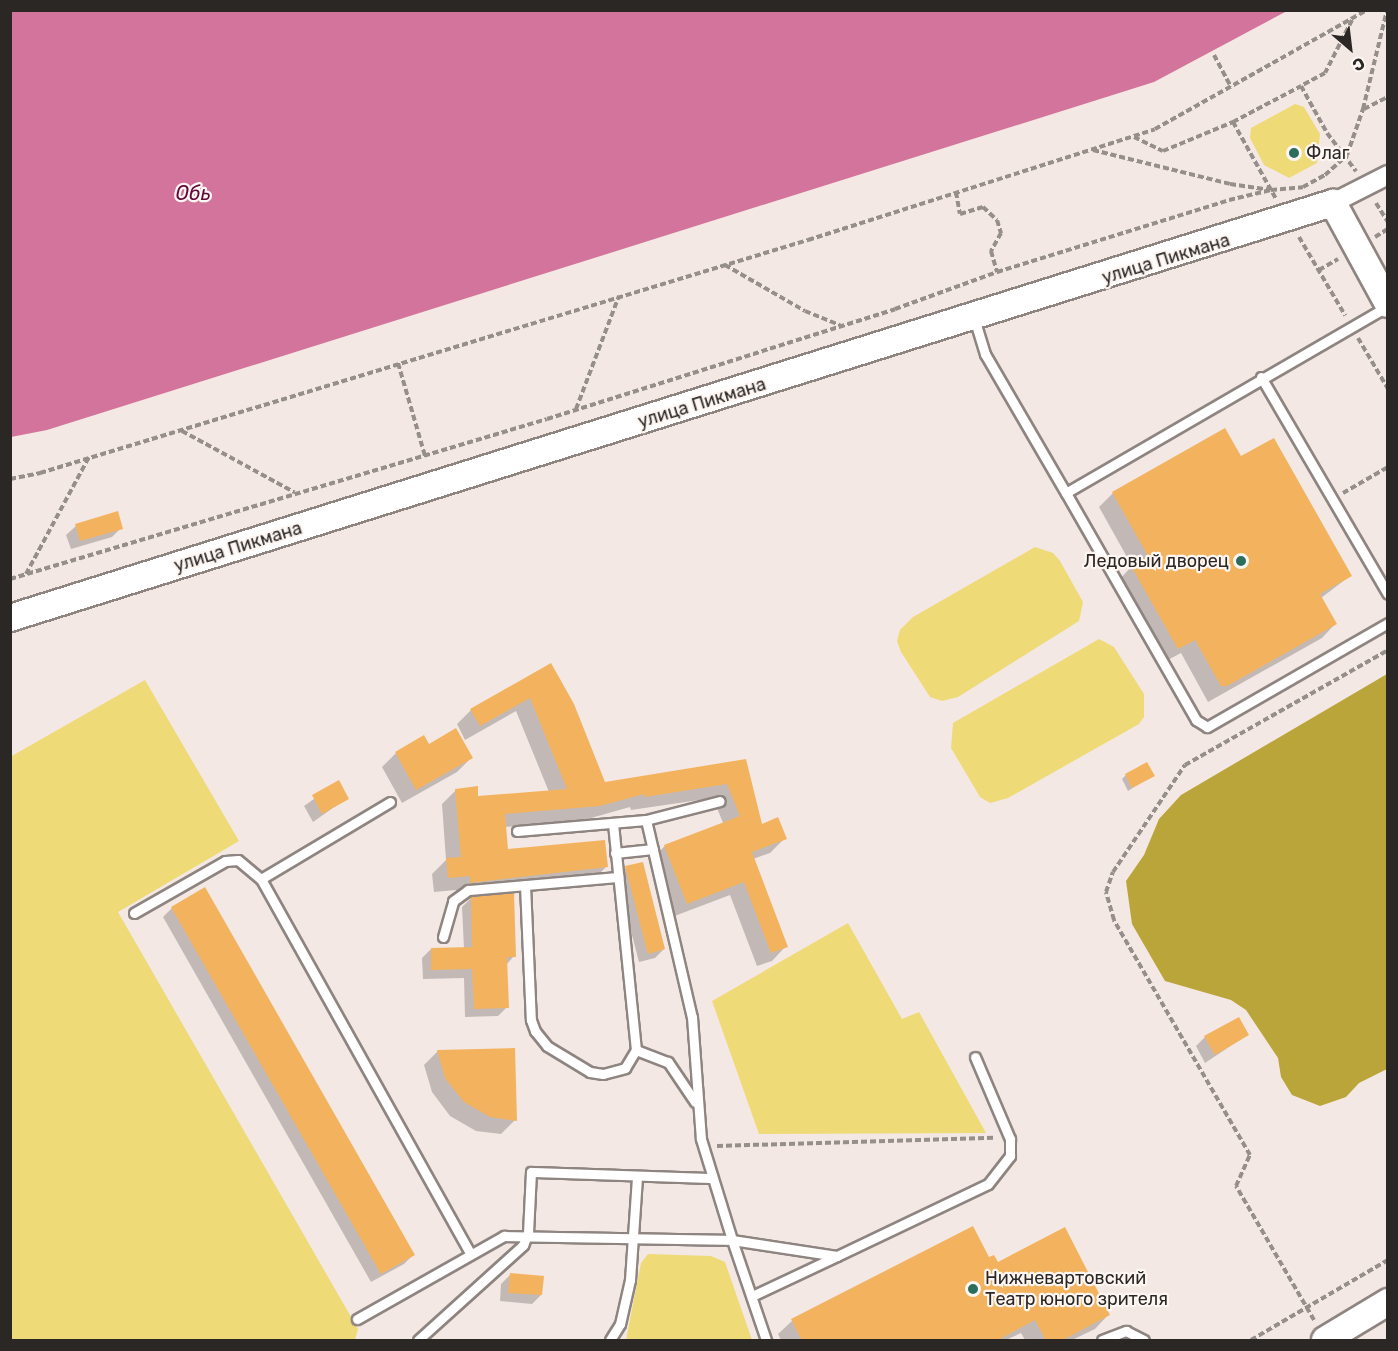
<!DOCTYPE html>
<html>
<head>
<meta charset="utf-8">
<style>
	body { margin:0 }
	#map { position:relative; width:1398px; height:1351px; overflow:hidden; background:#f3e8e4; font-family:Rubik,sans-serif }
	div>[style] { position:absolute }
	.green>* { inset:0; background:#efda78 }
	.forest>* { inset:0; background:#baa53b }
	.water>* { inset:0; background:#d2749b }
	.shadow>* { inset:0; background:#0003 }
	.building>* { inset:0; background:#f3b35e }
	.path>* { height:4px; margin-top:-2px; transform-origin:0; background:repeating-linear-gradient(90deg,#958e8b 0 6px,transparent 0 9px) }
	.roads { filter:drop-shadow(2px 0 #8e8480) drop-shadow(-2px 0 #8e8480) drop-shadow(0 2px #8e8480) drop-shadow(0 -2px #8e8480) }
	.lane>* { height:9px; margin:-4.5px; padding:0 4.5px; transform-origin:4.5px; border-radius:4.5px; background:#fff }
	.street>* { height:18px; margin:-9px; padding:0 9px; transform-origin:9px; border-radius:9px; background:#fff }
	.secondary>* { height:26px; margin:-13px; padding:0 13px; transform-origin:13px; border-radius:13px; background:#fff }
	.dots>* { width:16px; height:16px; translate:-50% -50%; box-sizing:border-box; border:3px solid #fef6f2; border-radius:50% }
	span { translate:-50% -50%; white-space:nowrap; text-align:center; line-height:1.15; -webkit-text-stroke:4.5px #fef6f2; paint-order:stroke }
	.poi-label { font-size:18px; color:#2a2725 }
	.left { translate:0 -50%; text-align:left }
	.right { translate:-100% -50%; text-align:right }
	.street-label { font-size:18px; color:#2a2725 }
	.water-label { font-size:20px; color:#600837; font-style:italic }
	.frame { position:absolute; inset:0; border:12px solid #2a2725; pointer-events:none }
	.north { position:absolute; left:1320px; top:18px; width:60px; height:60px; -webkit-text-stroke:4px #fef6f2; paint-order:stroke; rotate:152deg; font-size:16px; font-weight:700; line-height:24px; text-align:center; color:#2a2725 }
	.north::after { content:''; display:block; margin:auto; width:21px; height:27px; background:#2a2725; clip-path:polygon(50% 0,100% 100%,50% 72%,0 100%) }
</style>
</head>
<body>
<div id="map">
	<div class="green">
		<div style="clip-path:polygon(1295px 104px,1304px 107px,1320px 134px,1317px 163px,1289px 178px,1264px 165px,1250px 138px,1251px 128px)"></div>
		<div style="clip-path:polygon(1035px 547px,1053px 553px,1060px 561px,1083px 602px,1079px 621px,958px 697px,942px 701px,930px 697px,901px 652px,897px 641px,900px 630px,913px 617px)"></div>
		<div style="clip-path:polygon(1099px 639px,1114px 647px,1144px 694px,1144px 717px,1139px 724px,1008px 798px,990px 803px,980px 797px,951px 748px,953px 723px)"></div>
		<div style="clip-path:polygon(145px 680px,239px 841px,118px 912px,358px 1329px,355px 1340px,11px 1340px,10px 757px)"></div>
		<div style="clip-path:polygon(848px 923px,902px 1019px,919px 1012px,986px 1133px,759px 1134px,712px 1001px)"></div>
		<div style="clip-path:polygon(648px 1254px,711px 1256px,725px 1262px,752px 1340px,626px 1340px,641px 1263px)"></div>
	</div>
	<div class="forest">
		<div style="clip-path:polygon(1387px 674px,1387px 1069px,1359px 1083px,1346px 1097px,1320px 1106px,1292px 1095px,1281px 1077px,1278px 1058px,1246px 1010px,1231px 1000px,1165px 981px,1132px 924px,1126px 881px,1144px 855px,1159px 819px,1181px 795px)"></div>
	</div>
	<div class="water">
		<div style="clip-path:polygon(11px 10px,1287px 10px,1287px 11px,1154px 82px,47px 430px,11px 437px)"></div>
	</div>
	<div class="shadow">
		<div style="clip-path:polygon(1240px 458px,1350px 576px,1321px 598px,1335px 624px,1322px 638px,1208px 702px,1181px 653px,1164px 662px,1118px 581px,1132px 566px,1099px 507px,1113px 493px)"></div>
		<div style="clip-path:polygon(76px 526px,121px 528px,112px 537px,71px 549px,66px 535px)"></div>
		<div style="clip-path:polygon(550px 666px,605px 783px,745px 761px,760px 826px,785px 838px,770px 853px,753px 859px,786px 946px,772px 961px,757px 966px,730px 895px,672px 917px,650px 860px,665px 846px,723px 823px,713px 798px,631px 810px,630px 807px,584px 820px,505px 827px,507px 850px,606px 867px,592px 881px,457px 897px,456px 890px,434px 892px,432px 874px,446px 860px,442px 804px,456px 790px,477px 798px,549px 792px,516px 711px,465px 740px,457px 724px,471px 710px)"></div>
		<div style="clip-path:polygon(424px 738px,428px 746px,471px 758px,457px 772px,402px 803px,382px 767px,395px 754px)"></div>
		<div style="clip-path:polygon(1126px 775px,1153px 775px,1128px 791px,1122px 779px)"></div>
		<div style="clip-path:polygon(338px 782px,347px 798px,313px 822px,304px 806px)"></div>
		<div style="clip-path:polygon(626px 868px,664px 949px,655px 958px,639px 962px,617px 877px)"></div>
		<div style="clip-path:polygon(471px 898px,514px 956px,506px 965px,507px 1007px,498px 1016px,465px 1017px,464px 978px,423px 979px,422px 958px,431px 949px,464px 949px,462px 907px)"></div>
		<div style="clip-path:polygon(172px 908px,413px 1255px,404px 1264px,371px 1282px,163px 917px)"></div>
		<div style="clip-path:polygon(1247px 1035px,1205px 1063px,1196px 1046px,1205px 1037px)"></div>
		<div style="clip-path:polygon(438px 1051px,515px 1120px,501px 1134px,476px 1131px,450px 1116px,432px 1092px,424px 1065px)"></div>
		<div style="clip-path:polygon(972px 1228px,988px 1259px,1108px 1315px,1095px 1329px,1072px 1340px,1025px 1340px,1021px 1333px,1006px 1340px,781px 1340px,778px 1334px,792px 1321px)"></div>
		<div style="clip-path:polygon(510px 1275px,541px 1295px,532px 1304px,500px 1301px,501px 1284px)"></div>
	</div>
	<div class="building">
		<div style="clip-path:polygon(1225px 428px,1241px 456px,1274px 438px,1352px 576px,1320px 594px,1337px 624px,1227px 686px,1221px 686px,1195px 640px,1178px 649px,1131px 566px,1148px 556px,1112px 492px)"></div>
		<div style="clip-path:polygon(118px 511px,123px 529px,80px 541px,75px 524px)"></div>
		<div style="clip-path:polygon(551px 663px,574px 704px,605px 782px,746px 759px,762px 824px,778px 817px,787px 839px,752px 852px,788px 947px,771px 953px,744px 882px,687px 904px,664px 845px,740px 816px,727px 784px,645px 797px,644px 794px,600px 806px,505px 814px,508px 849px,605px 840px,608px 867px,470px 883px,470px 876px,448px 878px,446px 858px,461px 857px,455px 789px,478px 786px,478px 796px,567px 789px,530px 698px,480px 726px,470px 709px)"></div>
		<div style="clip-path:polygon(456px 728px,473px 758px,416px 790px,395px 752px,424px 735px,429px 744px)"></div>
		<div style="clip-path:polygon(1147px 762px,1155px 776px,1132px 788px,1125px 774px)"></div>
		<div style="clip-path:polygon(339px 780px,349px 799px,322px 814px,312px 795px)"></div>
		<div style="clip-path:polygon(643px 862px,665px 949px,648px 954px,625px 866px)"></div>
		<div style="clip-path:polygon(205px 887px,415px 1255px,381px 1274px,171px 907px)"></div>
		<div style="clip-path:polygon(514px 893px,516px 957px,507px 957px,509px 1008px,474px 1009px,472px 969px,431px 970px,431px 948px,472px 947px,471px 897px)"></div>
		<div style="clip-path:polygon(1239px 1017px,1249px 1035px,1215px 1055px,1204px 1036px)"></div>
		<div style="clip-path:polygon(515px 1048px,517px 1121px,490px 1117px,464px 1102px,445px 1078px,437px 1050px)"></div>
		<div style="clip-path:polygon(973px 1226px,989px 1257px,994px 1255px,998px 1262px,1065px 1227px,1110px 1315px,1061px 1341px,1046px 1341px,1035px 1320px,996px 1341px,802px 1341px,791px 1319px)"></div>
		<div style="clip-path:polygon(510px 1273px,544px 1276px,542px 1295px,508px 1293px)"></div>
	</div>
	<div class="path">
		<div style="left:1352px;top:20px;width:59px;rotate:117deg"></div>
		<div style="left:1325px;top:73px;width:27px;rotate:152deg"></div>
		<div style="left:1301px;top:86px;width:54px;rotate:61deg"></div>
		<div style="left:1327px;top:133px;width:48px;rotate:52.7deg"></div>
		<div style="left:1214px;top:55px;width:36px;rotate:62deg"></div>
		<div style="left:1364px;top:109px;width:27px;rotate:-27deg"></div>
		<div style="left:1233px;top:122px;width:77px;rotate:-27.9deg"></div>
		<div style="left:1134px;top:137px;width:32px;rotate:26deg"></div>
		<div style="left:1163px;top:151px;width:76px;rotate:-22.5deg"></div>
		<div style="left:1233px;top:122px;width:88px;rotate:60.8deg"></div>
		<div style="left:1093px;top:150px;width:141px;rotate:13.9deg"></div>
		<div style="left:1230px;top:184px;width:41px;rotate:8.3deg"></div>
		<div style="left:1271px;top:190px;width:32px;rotate:-5deg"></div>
		<div style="left:1303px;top:187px;width:25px;rotate:-29deg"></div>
		<div style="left:1325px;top:175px;width:30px;rotate:-42deg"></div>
		<div style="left:1347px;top:155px;width:49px;rotate:-70.8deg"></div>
		<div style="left:1363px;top:109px;width:102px;rotate:-76.4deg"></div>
		<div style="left:956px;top:192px;width:22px;rotate:80deg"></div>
		<div style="left:960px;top:214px;width:24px;rotate:-17deg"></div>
		<div style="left:983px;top:207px;width:19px;rotate:43deg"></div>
		<div style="left:997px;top:220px;width:14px;rotate:73deg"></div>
		<div style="left:1001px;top:233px;width:21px;rotate:119deg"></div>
		<div style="left:991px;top:251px;width:22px;rotate:74deg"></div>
		<div style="left:1376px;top:203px;width:22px;rotate:58deg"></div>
		<div style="left:1299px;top:237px;width:91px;rotate:59.5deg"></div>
		<div style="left:1375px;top:237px;width:15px;rotate:-32deg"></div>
		<div style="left:725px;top:265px;width:92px;rotate:29.9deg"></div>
		<div style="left:805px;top:311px;width:38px;rotate:22deg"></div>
		<div style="left:1319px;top:270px;width:22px;rotate:-30deg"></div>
		<div style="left:1358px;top:338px;width:59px;rotate:59.5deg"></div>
		<div style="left:398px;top:363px;width:97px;rotate:73.8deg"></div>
		<div style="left:576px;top:409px;width:121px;rotate:-69.2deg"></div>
		<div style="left:182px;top:431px;width:128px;rotate:28.6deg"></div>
		<div style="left:10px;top:479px;width:31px;rotate:-11deg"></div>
		<div style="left:40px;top:473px;width:803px;rotate:-16.88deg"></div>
		<div style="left:808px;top:240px;width:364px;rotate:-17.7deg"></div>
		<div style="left:1155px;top:129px;width:243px;rotate:-29.3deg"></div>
		<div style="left:1343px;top:493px;width:52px;rotate:-30deg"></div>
		<div style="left:26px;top:574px;width:133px;rotate:-61.7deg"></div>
		<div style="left:10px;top:579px;width:560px;rotate:-16.59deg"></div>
		<div style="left:547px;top:419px;width:365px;rotate:-17.5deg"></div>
		<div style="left:895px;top:309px;width:109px;rotate:-19.9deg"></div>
		<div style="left:997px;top:272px;width:243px;rotate:-17.2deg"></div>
		<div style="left:1229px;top:200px;width:43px;rotate:-13.4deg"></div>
		<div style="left:717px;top:1146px;width:277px;rotate:-1.7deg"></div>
		<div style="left:1314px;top:1320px;width:155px;rotate:-120.2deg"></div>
		<div style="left:1236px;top:1186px;width:34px;rotate:-66deg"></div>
		<div style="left:1250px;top:1155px;width:272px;rotate:-120.1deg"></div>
		<div style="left:1114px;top:920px;width:29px;rotate:-106deg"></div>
		<div style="left:1106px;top:892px;width:21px;rotate:-71deg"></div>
		<div style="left:1113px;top:872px;width:129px;rotate:-56.1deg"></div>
		<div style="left:1185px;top:765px;width:233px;rotate:-29.5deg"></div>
		<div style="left:1251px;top:1340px;width:159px;rotate:-30.3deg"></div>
	</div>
	<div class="roads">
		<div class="lane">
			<div style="left:1388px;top:306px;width:372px;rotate:149.9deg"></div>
			<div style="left:1066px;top:493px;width:262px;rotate:60.2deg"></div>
			<div style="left:1196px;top:720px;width:13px;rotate:32deg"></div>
			<div style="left:1207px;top:727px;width:209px;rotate:-29.9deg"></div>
			<div style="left:974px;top:318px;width:38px;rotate:73deg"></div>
			<div style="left:985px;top:354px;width:161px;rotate:59.8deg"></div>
			<div style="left:1261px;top:377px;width:251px;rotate:59.7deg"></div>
			<div style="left:390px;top:802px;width:150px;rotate:149.2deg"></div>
			<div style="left:261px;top:879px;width:428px;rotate:60.8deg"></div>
			<div style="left:646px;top:820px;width:76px;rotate:-14.4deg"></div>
			<div style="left:517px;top:831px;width:129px;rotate:-4.9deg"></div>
			<div style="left:646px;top:820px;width:202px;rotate:76.9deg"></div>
			<div style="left:692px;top:1017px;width:122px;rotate:85.8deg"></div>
			<div style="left:701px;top:1139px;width:106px;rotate:72.9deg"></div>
			<div style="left:732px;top:1240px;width:106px;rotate:8.7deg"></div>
			<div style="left:837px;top:1256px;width:167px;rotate:-25.5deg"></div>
			<div style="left:988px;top:1184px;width:36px;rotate:-52deg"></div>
			<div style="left:1010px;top:1156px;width:17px;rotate:-90deg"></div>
			<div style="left:1010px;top:1139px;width:89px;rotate:-113.1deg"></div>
			<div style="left:615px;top:853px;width:38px;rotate:-6deg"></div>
			<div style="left:525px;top:885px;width:135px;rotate:87.5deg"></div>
			<div style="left:531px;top:1020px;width:12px;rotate:70deg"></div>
			<div style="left:535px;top:1031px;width:19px;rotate:51deg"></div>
			<div style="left:547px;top:1046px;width:50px;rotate:31.2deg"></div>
			<div style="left:590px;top:1072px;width:13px;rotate:9deg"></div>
			<div style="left:603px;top:1074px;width:23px;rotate:-15deg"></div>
			<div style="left:625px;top:1068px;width:21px;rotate:-59deg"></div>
			<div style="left:636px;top:1050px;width:228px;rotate:-95.8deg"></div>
			<div style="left:134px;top:913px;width:105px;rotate:-29.7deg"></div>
			<div style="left:225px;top:861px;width:13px;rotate:-4deg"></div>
			<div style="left:238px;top:860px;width:30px;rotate:40deg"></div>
			<div style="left:443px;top:937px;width:37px;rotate:-74deg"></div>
			<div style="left:453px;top:901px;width:19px;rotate:-36deg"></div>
			<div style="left:468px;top:890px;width:151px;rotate:-5deg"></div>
			<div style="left:636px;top:1050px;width:34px;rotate:21deg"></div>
			<div style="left:668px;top:1062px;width:48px;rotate:56deg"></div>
			<div style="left:752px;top:1296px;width:94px;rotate:-25.2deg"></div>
			<div style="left:357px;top:1319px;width:169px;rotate:-29.5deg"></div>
			<div style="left:504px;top:1236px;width:228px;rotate:1deg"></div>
			<div style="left:732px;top:1240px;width:106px;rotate:71.2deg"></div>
			<div style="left:418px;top:1340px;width:142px;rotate:-42.1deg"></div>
			<div style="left:523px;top:1245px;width:13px;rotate:-67deg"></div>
			<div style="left:528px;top:1233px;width:61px;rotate:-87.2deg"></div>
			<div style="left:531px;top:1172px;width:181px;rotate:1.9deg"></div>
			<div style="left:610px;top:1340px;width:19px;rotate:-58deg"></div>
			<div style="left:620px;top:1324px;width:45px;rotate:-77.2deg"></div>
			<div style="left:630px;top:1280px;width:104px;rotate:-86.1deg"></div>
			<div style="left:1102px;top:1340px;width:26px;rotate:-21deg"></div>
			<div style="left:1126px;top:1331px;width:20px;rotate:27deg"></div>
		</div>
		<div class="street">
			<div style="left:1333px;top:203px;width:62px;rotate:-27deg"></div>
		</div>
		<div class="secondary">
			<div style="left:10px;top:618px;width:1387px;rotate:-17.42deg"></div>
			<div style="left:1333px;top:203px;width:115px;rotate:61.4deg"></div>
			<div style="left:1325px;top:1340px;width:74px;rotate:-31.1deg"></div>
		</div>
	</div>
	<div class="dots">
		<div style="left:1294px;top:153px;background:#2b6e5e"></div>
		<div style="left:1241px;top:561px;background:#2b6e5e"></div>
		<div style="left:973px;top:1289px;background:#2b6e5e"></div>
	</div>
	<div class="poi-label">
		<span class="left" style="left:1306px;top:153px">Флаг</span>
		<span class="right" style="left:1229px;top:561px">Ледовый дворец</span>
		<span class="left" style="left:985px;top:1289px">Нижневартовский<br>Театр юного зрителя</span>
	</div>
	<div class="street-label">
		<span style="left:1166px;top:259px;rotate:-17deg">улица Пикмана</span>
		<span style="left:702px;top:403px;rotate:-17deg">улица Пикмана</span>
		<span style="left:238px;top:547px;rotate:-17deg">улица Пикмана</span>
	</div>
	<div class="water-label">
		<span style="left:193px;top:193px">Обь</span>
	</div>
	<div class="frame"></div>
	<div class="north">С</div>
</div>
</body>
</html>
